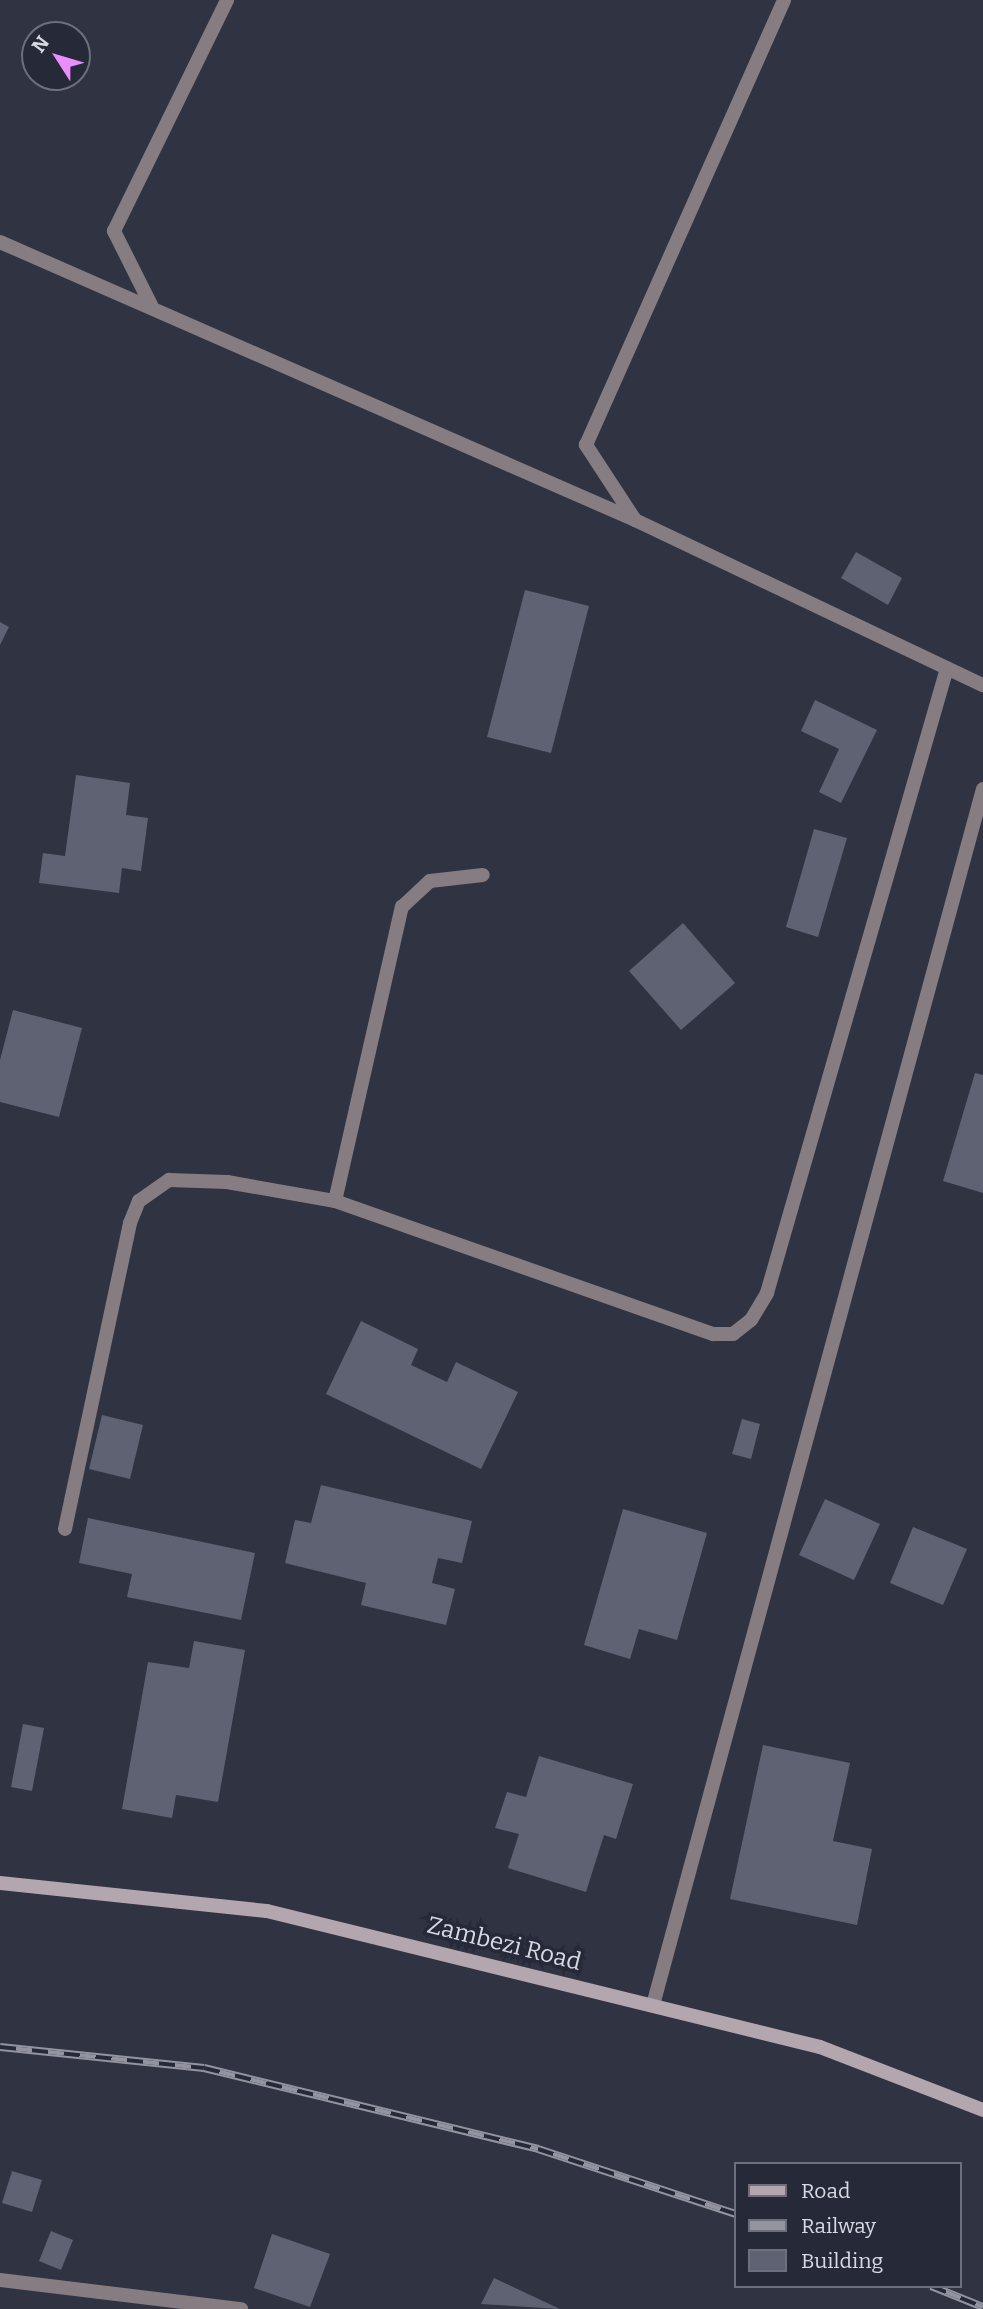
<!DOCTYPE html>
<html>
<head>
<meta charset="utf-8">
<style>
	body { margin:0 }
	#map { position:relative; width:983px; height:2309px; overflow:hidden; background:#303342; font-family:Bitter,serif }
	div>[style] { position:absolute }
	.building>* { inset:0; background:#5e6273 }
	.service>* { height:14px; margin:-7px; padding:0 7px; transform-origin:7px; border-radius:7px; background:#857d82 }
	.minor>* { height:14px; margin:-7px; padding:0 7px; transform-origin:7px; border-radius:7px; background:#857d82 }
	.secondary>* { height:14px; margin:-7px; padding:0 7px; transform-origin:7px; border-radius:7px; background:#b3a6ae }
	.rail>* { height:8px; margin-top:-4px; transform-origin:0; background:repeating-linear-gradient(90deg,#262938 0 16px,#9294a0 0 32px); box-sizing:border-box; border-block:2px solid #9294a0 }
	span { translate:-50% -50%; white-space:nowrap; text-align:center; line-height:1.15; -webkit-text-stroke:7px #262938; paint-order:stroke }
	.street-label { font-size:24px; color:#d7d9e3 }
	.legend { position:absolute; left:734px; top:2162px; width:228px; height:126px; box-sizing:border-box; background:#262938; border:2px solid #6d6f7c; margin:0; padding:9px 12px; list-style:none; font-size:21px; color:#d7d9e3 }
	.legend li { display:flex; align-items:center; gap:14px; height:35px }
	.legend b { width:35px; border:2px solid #6d6f7c }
	.north { position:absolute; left:21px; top:21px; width:70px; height:70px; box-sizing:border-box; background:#262938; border:2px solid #6d6f7c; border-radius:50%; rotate:307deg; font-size:19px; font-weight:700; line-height:28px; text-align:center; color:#d7d9e3 }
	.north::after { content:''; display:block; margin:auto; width:24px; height:32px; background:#ea8dfd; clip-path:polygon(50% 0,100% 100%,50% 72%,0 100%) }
</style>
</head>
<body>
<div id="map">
	<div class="building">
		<div style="clip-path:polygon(856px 552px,902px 578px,888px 605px,841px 578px)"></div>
		<div style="clip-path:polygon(525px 590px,589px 606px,551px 753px,487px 737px)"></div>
		<div style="clip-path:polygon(0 622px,9px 627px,0 645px)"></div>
		<div style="clip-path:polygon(815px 700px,877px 730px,841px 803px,819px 792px,839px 749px,801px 731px)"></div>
		<div style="clip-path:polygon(76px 775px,130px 783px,126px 815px,148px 818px,141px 871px,122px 868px,119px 893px,39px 883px,43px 853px,65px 856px)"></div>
		<div style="clip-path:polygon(814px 829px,847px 838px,818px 937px,786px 927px)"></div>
		<div style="clip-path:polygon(683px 923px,735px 983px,681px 1030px,629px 971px)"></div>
		<div style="clip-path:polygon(13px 1010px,82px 1028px,59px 1117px,0 1102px,0 1060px)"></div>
		<div style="clip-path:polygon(975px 1073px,983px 1075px,983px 1193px,943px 1181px)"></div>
		<div style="clip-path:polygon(361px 1321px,418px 1349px,411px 1365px,447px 1382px,456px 1362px,518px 1392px,481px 1469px,326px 1394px)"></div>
		<div style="clip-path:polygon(102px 1415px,143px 1425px,130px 1479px,89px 1469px)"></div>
		<div style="clip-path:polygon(742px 1419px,760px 1424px,751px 1459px,732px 1454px)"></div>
		<div style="clip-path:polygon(321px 1485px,472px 1521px,462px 1563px,438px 1558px,432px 1583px,455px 1589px,446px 1625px,361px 1605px,366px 1583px,285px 1563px,295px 1520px,311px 1523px)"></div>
		<div style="clip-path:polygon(825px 1499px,880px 1524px,854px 1580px,799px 1555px)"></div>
		<div style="clip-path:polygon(623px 1509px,707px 1533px,677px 1640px,639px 1629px,630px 1659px,584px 1645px)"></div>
		<div style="clip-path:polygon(88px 1518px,255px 1553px,241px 1620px,127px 1597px,132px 1574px,79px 1563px)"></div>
		<div style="clip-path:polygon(913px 1527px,967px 1549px,943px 1605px,890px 1583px)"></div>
		<div style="clip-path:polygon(194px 1641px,245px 1650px,218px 1802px,176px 1795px,172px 1818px,122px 1809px,148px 1662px,189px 1668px)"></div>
		<div style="clip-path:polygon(23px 1724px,44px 1728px,32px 1791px,11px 1787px)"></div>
		<div style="clip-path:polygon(763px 1745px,850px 1763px,833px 1841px,872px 1849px,857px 1925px,730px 1899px)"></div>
		<div style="clip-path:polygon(539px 1756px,633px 1784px,616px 1839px,604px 1835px,586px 1892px,508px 1868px,519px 1834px,495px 1828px,507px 1792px,526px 1797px)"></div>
		<div style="clip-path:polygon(12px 2171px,42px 2180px,32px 2212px,2px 2203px)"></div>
		<div style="clip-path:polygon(51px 2231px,73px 2240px,61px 2270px,39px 2261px)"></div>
		<div style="clip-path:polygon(272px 2234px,330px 2254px,310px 2307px,254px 2288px)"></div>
		<div style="clip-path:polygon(494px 2278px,560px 2309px,481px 2304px)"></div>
	</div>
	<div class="service">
		<div style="left:151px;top:305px;width:83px;rotate:-116.6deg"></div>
		<div style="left:114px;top:231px;width:257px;rotate:-63.9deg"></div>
		<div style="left:635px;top:520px;width:90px;rotate:-123.2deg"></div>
		<div style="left:586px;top:445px;width:487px;rotate:-66deg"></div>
	</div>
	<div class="minor">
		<div style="left:0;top:242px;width:693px;rotate:23.64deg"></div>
		<div style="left:635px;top:520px;width:385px;rotate:25.4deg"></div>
		<div style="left:335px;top:1201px;width:302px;rotate:-77.2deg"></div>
		<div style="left:402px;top:907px;width:38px;rotate:-43deg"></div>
		<div style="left:430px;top:881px;width:53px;rotate:-6.5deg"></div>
		<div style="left:65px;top:1529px;width:313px;rotate:-78deg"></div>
		<div style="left:130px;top:1223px;width:24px;rotate:-68deg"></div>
		<div style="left:139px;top:1201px;width:37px;rotate:-35deg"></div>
		<div style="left:169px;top:1180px;width:58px;rotate:2deg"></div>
		<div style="left:227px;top:1182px;width:110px;rotate:10deg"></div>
		<div style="left:335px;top:1201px;width:401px;rotate:19.4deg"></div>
		<div style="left:713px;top:1334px;width:20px"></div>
		<div style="left:733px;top:1334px;width:23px;rotate:-38deg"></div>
		<div style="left:751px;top:1320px;width:31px;rotate:-59deg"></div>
		<div style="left:767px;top:1293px;width:650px;rotate:-73.93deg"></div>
		<div style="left:653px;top:2005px;width:1260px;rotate:-74.82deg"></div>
		<div style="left:0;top:2280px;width:243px;rotate:6.9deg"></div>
	</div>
	<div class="secondary">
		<div style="left:0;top:1883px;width:268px;rotate:6deg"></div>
		<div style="left:267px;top:1911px;width:569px;rotate:13.82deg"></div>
		<div style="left:820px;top:2047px;width:175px;rotate:21.1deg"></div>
	</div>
	<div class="rail">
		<div style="left:0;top:2047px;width:205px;rotate:5.9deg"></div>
		<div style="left:204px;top:2068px;width:344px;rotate:13.6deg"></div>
		<div style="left:538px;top:2149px;width:208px;rotate:18.2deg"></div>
		<div style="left:931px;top:2286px;width:56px;rotate:22deg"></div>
	</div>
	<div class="street-label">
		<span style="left:504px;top:1944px;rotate:14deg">Zambezi Road</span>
	</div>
	<ul class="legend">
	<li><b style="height:9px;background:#b3a6ae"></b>Road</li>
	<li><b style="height:9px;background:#9294a0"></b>Railway</li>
	<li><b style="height:19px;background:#5e6273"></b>Building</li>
	</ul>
	<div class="north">N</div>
</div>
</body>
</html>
